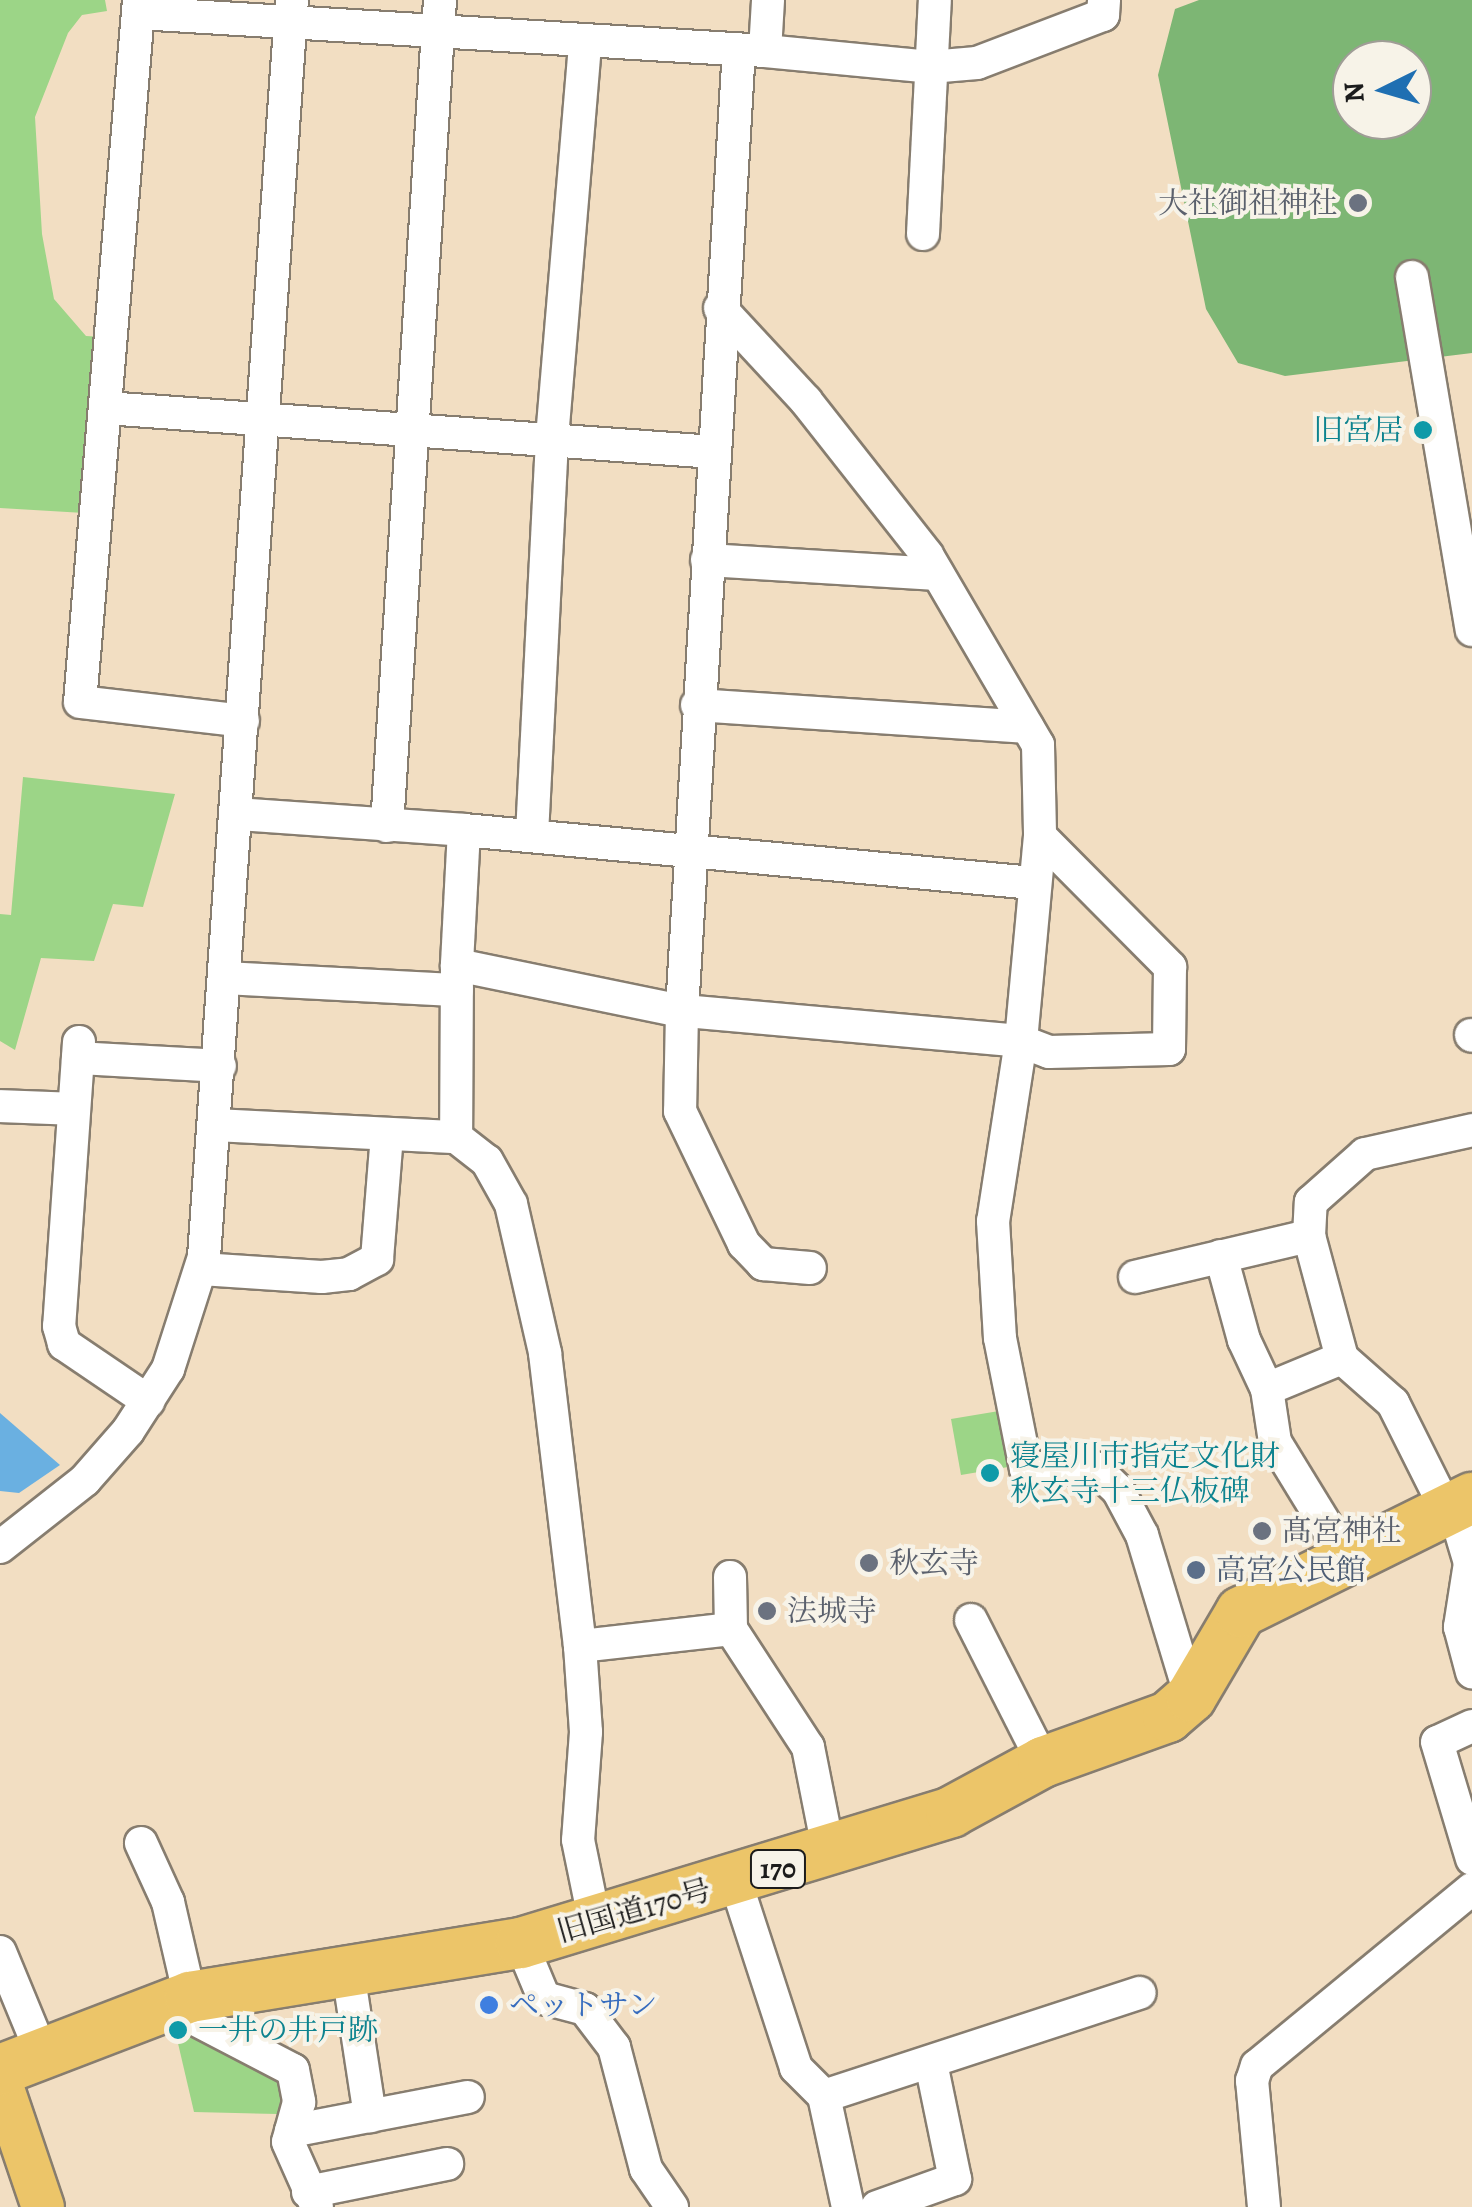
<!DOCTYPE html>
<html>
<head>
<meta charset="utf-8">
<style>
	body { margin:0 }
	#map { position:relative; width:1472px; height:2207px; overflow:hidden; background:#f2dec2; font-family:Alegreya,"Noto Serif JP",serif }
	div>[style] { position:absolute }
	.green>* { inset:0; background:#9cd587 }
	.forest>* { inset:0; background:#7db674 }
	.water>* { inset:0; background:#6ab0e1 }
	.roads { filter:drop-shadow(2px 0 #877d6f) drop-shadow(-2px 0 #877d6f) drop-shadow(0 2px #877d6f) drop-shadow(0 -2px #877d6f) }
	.minor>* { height:32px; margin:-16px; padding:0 16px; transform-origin:16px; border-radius:16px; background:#fff }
	.major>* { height:42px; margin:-21px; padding:0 21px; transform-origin:21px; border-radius:21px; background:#ecc569 }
	.highway>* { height:50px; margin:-25px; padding:0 25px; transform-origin:25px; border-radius:25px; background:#ecc569 }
	.dots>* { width:28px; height:28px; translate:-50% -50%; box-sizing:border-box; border:5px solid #f7f3e8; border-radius:50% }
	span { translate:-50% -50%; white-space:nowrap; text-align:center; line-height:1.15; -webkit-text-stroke:8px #f7f3e8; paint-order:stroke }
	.shield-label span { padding:2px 8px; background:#f7f3e8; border:2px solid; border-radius:8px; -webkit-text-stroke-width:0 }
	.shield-label { font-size:28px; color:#1c1c1c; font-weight:700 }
	.worship-label { font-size:30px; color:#5b616d }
	.right { translate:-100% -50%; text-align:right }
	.left { translate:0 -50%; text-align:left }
	.culture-label { font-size:30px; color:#0d838f }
	.service-label { font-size:30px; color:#4e5e75 }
	.street-label { font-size:30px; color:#1c1c1c }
	.shop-label { font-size:30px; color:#366cbe }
	.north { position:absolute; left:1332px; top:40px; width:100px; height:100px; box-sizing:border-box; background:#f7f3e8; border:2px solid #9f9d96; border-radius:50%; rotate:265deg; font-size:28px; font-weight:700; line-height:40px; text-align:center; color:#1c1c1c }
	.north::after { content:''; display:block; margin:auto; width:35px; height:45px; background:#1f6fb2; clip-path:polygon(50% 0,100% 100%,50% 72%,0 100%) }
</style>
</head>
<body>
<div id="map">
	<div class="green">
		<div style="clip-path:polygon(0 0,105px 0,107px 11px,82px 15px,68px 33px,35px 117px,42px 234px,54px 299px,86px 336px,103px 337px,84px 513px,0 508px)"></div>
		<div style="clip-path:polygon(23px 777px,175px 794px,143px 907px,113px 904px,94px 961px,41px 958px,15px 1050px,0 1041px,0 914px,11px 915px)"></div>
		<div style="clip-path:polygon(1005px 1410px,1014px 1466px,961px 1475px,951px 1419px)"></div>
		<div style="clip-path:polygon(205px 2036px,272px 2065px,286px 2090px,278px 2114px,194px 2112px,177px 2039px)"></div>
	</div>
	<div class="forest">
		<div style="clip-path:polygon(evenodd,1199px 0,1472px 0,1472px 353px,1285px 376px,1238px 363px,1206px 309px,1158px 75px,1175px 9px,1199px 0,1352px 60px,1412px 60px,1412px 120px,1352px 120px,1352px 60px)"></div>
	</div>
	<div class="water">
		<div style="clip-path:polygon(0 1413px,60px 1465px,19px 1493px,0 1491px)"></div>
	</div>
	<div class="roads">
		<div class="minor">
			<div style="left:139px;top:0;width:704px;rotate:94.8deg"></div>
			<div style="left:80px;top:702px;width:164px;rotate:6.6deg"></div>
			<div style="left:139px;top:13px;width:627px;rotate:3.47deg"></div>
			<div style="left:765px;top:51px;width:166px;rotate:5.5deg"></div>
			<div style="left:930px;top:67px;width:47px;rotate:-4.9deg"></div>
			<div style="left:977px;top:63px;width:135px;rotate:-20.9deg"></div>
			<div style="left:1103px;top:15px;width:15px;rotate:-86deg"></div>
			<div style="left:765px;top:51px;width:51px;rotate:-86.6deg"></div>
			<div style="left:923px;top:234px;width:234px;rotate:-87.1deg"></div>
			<div style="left:1412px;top:277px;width:358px;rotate:80.4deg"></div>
			<div style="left:720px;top:308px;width:127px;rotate:47.2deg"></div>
			<div style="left:806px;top:401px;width:196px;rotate:51.8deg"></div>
			<div style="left:927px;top:555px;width:220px;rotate:59.7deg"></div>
			<div style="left:1038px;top:745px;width:91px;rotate:88.7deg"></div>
			<div style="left:1040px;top:836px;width:206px;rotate:95.3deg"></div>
			<div style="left:1021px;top:1041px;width:340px;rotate:-174.9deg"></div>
			<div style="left:682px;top:1011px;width:100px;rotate:91.1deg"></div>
			<div style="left:680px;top:1111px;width:148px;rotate:64.3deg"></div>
			<div style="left:744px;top:1244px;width:28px;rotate:46deg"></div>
			<div style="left:763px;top:1264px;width:47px;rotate:4.9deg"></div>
			<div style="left:106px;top:408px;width:610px;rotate:4.14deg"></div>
			<div style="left:707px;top:560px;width:231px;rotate:3.5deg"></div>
			<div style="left:697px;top:705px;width:331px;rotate:3.8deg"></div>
			<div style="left:237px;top:814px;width:228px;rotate:4deg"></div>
			<div style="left:464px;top:830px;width:135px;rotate:93deg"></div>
			<div style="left:457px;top:965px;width:230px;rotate:11.6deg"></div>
			<div style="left:682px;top:1011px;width:963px;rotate:-86.61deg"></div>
			<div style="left:387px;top:826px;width:828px;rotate:-86.33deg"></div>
			<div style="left:464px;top:830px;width:571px;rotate:5.32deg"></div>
			<div style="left:532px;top:835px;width:398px;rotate:-87.1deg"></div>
			<div style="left:552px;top:438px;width:397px;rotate:-85.2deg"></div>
			<div style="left:1040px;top:836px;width:185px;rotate:45.2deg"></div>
			<div style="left:1170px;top:967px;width:82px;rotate:90.7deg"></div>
			<div style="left:1169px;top:1049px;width:120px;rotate:178.6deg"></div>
			<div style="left:1049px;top:1052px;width:30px;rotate:-159deg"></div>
			<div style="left:1021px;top:1041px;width:182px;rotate:98.8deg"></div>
			<div style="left:993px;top:1221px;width:117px;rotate:86.6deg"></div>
			<div style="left:1000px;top:1338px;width:134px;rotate:78.8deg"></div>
			<div style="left:1026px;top:1469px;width:69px;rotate:-0.8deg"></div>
			<div style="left:1095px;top:1468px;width:32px;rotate:44deg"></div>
			<div style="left:1118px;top:1490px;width:51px;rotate:61.9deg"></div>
			<div style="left:1142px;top:1535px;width:169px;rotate:73.2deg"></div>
			<div style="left:457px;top:965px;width:172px;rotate:90.3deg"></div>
			<div style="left:456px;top:1137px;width:39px;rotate:38deg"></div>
			<div style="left:487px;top:1161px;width:49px;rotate:60.8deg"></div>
			<div style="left:511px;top:1204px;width:153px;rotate:77.1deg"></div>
			<div style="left:545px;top:1353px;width:295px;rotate:83.2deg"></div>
			<div style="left:580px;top:1646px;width:86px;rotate:86deg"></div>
			<div style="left:586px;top:1732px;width:108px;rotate:94.2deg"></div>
			<div style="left:578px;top:1840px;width:85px;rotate:78.4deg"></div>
			<div style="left:226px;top:978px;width:231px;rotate:3deg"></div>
			<div style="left:1471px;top:1035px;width:1px;rotate:45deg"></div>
			<div style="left:79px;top:1042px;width:285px;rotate:94deg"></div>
			<div style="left:59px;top:1326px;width:19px;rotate:74deg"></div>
			<div style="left:64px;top:1344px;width:102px;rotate:34.2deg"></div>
			<div style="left:78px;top:1058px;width:142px;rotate:3.2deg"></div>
			<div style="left:0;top:1106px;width:74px;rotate:2.3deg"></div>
			<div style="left:216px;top:1125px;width:240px;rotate:2.9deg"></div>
			<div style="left:1221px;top:1256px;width:87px;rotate:74.7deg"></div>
			<div style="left:1244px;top:1340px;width:54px;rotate:64.9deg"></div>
			<div style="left:1267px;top:1389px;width:54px;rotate:81.4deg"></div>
			<div style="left:1275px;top:1442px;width:136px;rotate:58.5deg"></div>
			<div style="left:201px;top:1269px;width:121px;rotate:3.8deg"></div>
			<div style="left:322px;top:1277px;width:27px;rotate:-6deg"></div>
			<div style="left:349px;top:1274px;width:32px;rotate:-28deg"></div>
			<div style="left:377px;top:1259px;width:125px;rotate:-85.4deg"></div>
			<div style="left:1135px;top:1277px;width:179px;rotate:-13.3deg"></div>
			<div style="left:1342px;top:1358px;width:68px;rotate:41.4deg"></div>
			<div style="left:1393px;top:1403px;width:119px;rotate:63.4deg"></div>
			<div style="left:1267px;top:1389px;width:81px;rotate:-22.5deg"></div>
			<div style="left:1342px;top:1358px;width:126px;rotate:-105.1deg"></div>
			<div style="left:1309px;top:1236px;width:34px;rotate:-87deg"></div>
			<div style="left:1311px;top:1202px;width:72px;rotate:-41.6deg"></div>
			<div style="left:1365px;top:1154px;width:110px;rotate:-12.6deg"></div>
			<div style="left:1453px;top:1506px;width:59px;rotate:73.4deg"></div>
			<div style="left:1470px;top:1563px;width:65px;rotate:98.9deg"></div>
			<div style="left:1460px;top:1627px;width:47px;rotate:75.1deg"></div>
			<div style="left:0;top:1547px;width:108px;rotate:-38.2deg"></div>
			<div style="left:85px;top:1480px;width:65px;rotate:-48.7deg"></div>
			<div style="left:128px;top:1431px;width:74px;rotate:-57.2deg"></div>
			<div style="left:168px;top:1369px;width:118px;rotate:-72.2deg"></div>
			<div style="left:204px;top:1257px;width:1260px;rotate:-86deg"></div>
			<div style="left:730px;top:1577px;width:52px;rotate:88.9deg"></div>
			<div style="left:731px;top:1629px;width:141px;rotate:56.9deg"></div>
			<div style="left:808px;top:1747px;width:108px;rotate:78.8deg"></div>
			<div style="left:971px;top:1620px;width:159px;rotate:63.1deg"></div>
			<div style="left:580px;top:1646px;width:152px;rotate:-6.4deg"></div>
			<div style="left:1472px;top:1726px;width:38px;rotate:155deg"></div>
			<div style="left:1437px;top:1742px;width:122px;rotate:73.3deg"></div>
			<div style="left:141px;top:1843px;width:65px;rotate:65.4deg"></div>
			<div style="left:168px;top:1902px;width:98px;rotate:77deg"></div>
			<div style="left:736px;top:1883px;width:194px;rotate:72deg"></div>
			<div style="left:796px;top:2068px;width:40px;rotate:45deg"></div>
			<div style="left:521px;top:1943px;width:60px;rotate:67.3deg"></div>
			<div style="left:544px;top:1998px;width:42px;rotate:15deg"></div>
			<div style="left:585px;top:2009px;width:48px;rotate:52.7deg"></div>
			<div style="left:614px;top:2047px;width:126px;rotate:75.3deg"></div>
			<div style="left:646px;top:2169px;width:46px;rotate:55.6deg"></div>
			<div style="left:0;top:1952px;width:110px;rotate:67.6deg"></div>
			<div style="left:348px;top:1972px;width:146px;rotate:81.3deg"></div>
			<div style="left:166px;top:2004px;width:143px;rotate:27.5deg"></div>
			<div style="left:293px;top:2070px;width:33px;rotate:79deg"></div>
			<div style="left:299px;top:2102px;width:41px;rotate:105.4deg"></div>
			<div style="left:288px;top:2142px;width:71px;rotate:66deg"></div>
			<div style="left:291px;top:2131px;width:180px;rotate:-10.9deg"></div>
			<div style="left:308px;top:2192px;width:142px;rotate:-11.4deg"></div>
			<div style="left:848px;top:2207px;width:114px;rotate:-102.2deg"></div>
			<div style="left:824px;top:2096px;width:332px;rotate:-18.1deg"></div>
			<div style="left:877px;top:2207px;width:83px;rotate:-19.7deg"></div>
			<div style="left:955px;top:2179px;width:118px;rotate:-101.7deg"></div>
			<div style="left:1264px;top:2207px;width:127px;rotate:-95.4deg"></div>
			<div style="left:1252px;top:2081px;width:16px;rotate:-72deg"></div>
			<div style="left:1257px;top:2066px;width:278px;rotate:-39.5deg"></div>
		</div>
		<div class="major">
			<div style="left:0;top:2080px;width:134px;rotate:71.3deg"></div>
		</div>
		<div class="highway">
			<div style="left:0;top:2070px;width:204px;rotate:-21deg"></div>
			<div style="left:190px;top:1997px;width:335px;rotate:-9.3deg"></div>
			<div style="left:521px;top:1943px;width:450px;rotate:-16.9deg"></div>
			<div style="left:951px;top:1812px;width:105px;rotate:-28.5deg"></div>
			<div style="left:1043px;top:1762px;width:133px;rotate:-19.8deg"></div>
			<div style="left:1168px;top:1717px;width:30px;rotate:-41deg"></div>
			<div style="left:1191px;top:1697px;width:99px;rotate:-59.5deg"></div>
			<div style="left:1241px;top:1612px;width:258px;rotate:-26.3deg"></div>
		</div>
	</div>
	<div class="dots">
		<div style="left:1358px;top:203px;background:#6b7280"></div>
		<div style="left:1423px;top:430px;background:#0f9aa8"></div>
		<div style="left:990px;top:1473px;background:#0f9aa8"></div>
		<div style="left:1262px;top:1531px;background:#6b7280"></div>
		<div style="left:869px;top:1563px;background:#6b7280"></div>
		<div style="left:1196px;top:1570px;background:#5c6f8a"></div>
		<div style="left:767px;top:1611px;background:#6b7280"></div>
		<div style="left:489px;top:2005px;background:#3f7fe0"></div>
		<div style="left:178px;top:2030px;background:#0f9aa8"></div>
	</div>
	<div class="shield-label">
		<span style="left:778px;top:1869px">170</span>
	</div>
	<div class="worship-label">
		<span class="right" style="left:1338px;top:203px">大社御祖神社</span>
		<span class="left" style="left:1282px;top:1531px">髙宮神社</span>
		<span class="left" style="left:889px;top:1563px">秋玄寺</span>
		<span class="left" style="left:787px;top:1611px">法城寺</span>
	</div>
	<div class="culture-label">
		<span class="right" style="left:1403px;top:430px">旧宮居</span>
		<span class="left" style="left:1010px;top:1473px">寝屋川市指定文化財<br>秋玄寺十三仏板碑</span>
		<span class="left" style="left:198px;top:2030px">一井の井戸跡</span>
	</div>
	<div class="service-label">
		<span class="left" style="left:1216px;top:1570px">高宮公民館</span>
	</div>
	<div class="street-label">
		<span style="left:634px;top:1911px;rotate:-16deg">旧国道170号</span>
	</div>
	<div class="shop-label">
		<span class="left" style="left:509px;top:2005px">ペットサン</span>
	</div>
	<div class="north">N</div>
</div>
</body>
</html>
